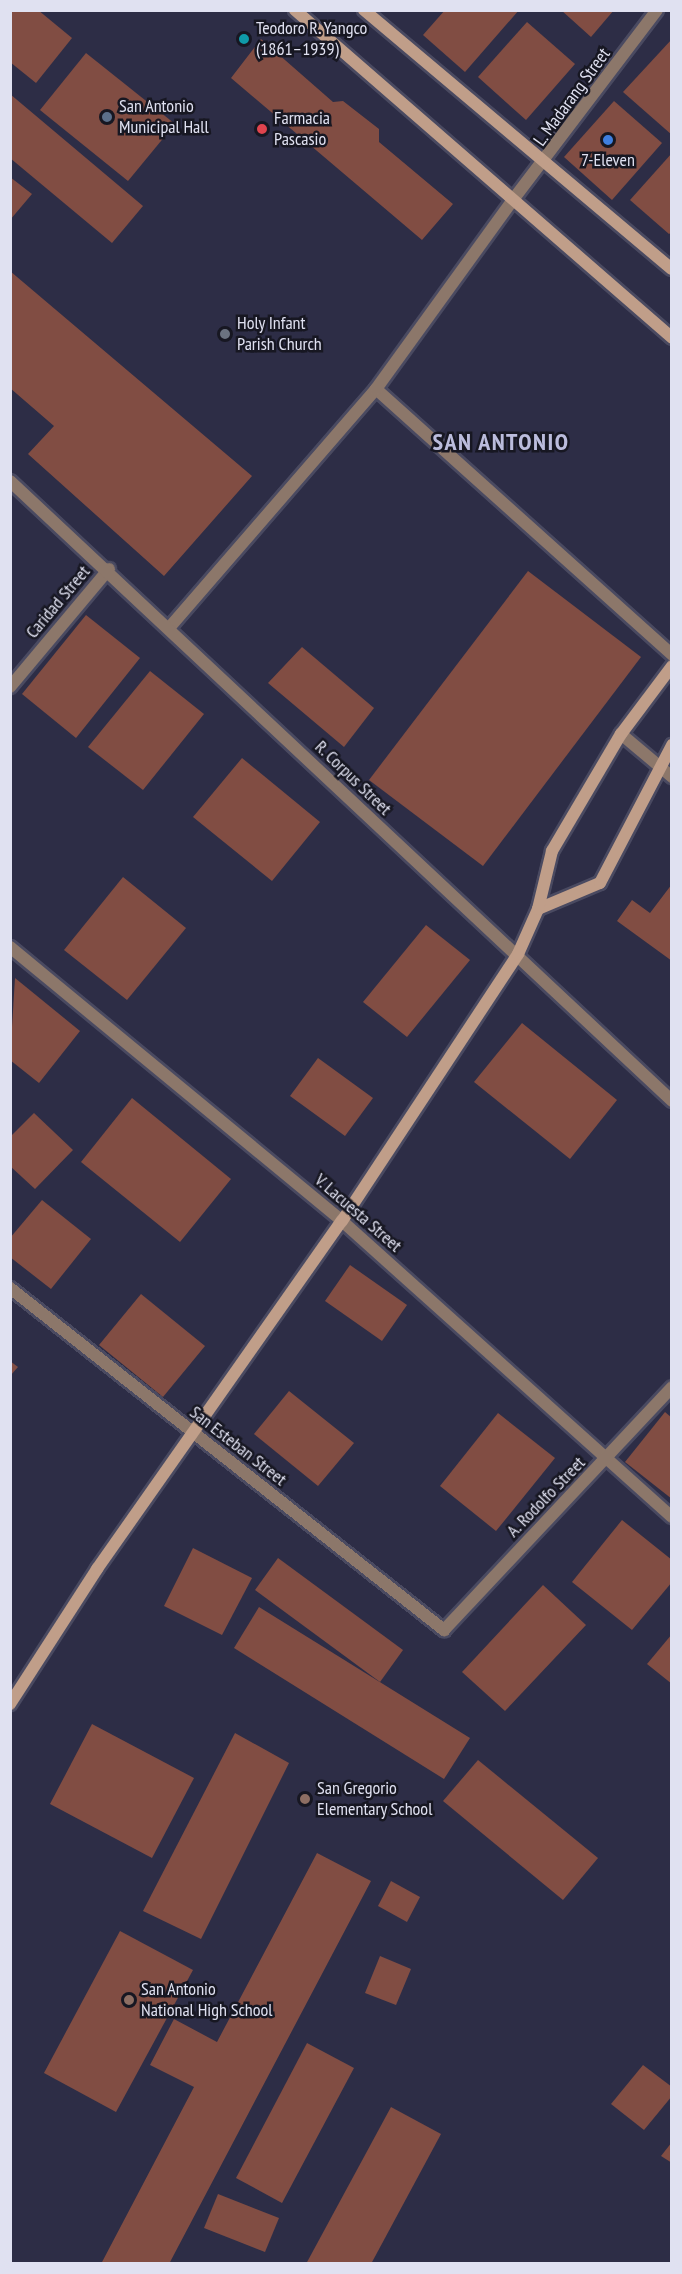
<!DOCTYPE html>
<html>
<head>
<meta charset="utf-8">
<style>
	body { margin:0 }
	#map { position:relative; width:682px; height:2274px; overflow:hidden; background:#2d2d46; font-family:"PT Sans Narrow",sans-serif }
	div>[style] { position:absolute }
	.building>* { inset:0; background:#814d43 }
	.roads { filter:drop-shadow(2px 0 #4a4a61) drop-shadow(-2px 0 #4a4a61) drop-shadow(0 2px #4a4a61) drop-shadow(0 -2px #4a4a61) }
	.service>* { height:12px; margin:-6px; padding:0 6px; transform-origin:6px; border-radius:6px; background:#8c776a }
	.minor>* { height:12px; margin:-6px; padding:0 6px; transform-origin:6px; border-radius:6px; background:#8c776a }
	.tertiary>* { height:12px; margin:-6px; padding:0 6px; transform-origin:6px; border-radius:6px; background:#8c776a }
	.secondary>* { height:12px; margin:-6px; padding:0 6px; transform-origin:6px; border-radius:6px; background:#c09e89 }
	.dots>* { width:16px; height:16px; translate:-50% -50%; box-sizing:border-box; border:3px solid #171722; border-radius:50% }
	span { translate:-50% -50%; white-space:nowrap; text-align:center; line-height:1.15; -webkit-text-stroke:5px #171722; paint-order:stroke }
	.poi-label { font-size:18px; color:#e0e1f1 }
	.left { translate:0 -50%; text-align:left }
	.street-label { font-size:18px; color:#e0e1f1 }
	.district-label { font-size:24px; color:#bbbcdc; font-weight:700; letter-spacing:1.5px }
	.frame { position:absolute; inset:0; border:12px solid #e0e1f1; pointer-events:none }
</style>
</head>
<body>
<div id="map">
	<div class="building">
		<div style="clip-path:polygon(10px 10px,38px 10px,72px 38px,36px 83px,10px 62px)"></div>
		<div style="clip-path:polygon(445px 10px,519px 10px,465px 72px,423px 35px)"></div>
		<div style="clip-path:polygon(561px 10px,614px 10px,591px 37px)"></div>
		<div style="clip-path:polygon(527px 22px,575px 64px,526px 120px,478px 77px)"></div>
		<div style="clip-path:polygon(261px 39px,333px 102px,343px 101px,379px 129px,379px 142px,453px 204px,422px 240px,231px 78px)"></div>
		<div style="clip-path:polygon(672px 39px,672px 135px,623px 92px)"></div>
		<div style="clip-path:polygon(86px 53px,175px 124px,128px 181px,40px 110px)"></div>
		<div style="clip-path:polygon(10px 94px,143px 206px,112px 243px,10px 158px)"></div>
		<div style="clip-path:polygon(614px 101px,662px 143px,612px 200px,564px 157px)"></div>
		<div style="clip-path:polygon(672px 153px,672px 232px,669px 234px,630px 200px)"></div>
		<div style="clip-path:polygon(10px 177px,32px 194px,10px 220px)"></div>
		<div style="clip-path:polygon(10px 271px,252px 476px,164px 576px,28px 454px,54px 426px,10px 388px)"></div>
		<div style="clip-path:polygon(528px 571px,641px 657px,483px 866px,369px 780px)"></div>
		<div style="clip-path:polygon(86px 615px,140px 658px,76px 738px,22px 694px)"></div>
		<div style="clip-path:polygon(302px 647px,374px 708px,344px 747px,268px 683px)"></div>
		<div style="clip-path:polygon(150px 671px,204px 714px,143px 790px,88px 747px)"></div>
		<div style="clip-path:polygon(242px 758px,320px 822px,272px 881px,193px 817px)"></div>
		<div style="clip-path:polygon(123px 877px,186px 928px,127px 1000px,64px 950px)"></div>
		<div style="clip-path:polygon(672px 884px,672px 961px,617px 921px,632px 900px,650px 913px)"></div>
		<div style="clip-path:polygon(426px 925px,470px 960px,407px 1037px,363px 1002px)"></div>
		<div style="clip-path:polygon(15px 978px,80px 1031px,39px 1083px,10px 1060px)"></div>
		<div style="clip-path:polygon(522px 1023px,617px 1100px,570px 1159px,474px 1082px)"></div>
		<div style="clip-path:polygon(318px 1058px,373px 1098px,345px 1136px,290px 1096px)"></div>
		<div style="clip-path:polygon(132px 1098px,231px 1179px,180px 1242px,81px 1162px)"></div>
		<div style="clip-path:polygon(34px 1113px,73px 1150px,35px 1189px,10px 1166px,10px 1137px)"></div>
		<div style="clip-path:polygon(42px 1200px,91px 1239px,51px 1289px,10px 1257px,10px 1238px)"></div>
		<div style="clip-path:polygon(350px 1265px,407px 1305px,382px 1341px,325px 1301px)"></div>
		<div style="clip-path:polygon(141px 1294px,205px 1346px,163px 1397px,99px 1345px)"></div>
		<div style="clip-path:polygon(10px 1361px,18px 1367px,10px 1376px)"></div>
		<div style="clip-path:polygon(289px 1391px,354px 1443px,318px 1486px,254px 1434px)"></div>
		<div style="clip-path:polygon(665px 1412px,672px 1418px,672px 1499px,625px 1462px)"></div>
		<div style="clip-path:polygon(498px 1413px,555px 1458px,496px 1531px,440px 1486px)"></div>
		<div style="clip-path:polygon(622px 1520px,672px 1560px,672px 1582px,632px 1630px,572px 1582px)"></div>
		<div style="clip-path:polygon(193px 1548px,252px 1578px,222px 1635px,164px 1606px)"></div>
		<div style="clip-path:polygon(278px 1558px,403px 1650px,380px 1682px,255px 1590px)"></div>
		<div style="clip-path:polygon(543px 1585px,586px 1625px,505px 1711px,462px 1672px)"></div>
		<div style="clip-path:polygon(259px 1607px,470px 1738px,444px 1779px,234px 1648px)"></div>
		<div style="clip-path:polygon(672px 1634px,672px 1684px,647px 1664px)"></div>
		<div style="clip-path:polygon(92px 1724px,194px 1778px,152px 1858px,50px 1804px)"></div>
		<div style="clip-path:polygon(235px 1733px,289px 1763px,201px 1939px,143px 1911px)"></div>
		<div style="clip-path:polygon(478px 1760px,598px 1858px,563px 1900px,443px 1801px)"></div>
		<div style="clip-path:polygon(317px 1853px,371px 1881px,169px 2264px,101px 2264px,194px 2087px,150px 2065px,174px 2019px,217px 2042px)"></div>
		<div style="clip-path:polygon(391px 1881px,420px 1897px,407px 1922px,378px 1906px)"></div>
		<div style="clip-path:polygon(120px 1931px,193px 1970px,116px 2112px,44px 2073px)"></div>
		<div style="clip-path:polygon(380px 1956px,411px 1969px,396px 2005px,365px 1993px)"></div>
		<div style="clip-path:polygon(307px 2043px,354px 2068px,282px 2203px,236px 2178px)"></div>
		<div style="clip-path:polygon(643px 2065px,672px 2087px,672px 2096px,644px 2130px,611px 2104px)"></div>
		<div style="clip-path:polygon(391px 2107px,441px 2134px,371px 2264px,306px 2264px)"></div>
		<div style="clip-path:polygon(672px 2142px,672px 2163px,661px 2156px)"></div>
		<div style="clip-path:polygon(218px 2194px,279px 2218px,265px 2252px,204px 2228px)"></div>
	</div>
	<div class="roads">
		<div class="service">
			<div style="left:376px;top:389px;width:398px;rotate:41.9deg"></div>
			<div style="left:169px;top:628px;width:316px;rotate:-49.1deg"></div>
			<div style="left:376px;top:389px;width:232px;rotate:-54.1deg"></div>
		</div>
		<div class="minor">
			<div style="left:512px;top:201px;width:240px;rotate:-52.8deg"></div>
			<div style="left:10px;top:687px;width:154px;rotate:-50deg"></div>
			<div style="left:621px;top:734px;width:67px;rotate:40.1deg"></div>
			<div style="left:10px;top:947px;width:430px;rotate:39.5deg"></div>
			<div style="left:342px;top:1221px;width:443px;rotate:41.9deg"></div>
			<div style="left:10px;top:1288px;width:553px;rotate:38.24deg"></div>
			<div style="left:444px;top:1630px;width:333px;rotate:-46.8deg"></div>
		</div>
		<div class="tertiary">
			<div style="left:10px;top:481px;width:907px;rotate:43.12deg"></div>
		</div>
		<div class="secondary">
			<div style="left:295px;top:10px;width:500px;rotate:41deg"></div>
			<div style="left:364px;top:10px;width:402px;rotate:40.1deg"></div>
			<div style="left:538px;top:909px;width:67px;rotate:-22.8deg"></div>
			<div style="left:600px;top:883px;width:156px;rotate:-62.4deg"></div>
			<div style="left:10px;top:1704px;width:161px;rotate:-57.2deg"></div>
			<div style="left:97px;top:1569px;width:426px;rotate:-54.9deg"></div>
			<div style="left:342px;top:1221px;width:320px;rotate:-56.6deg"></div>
			<div style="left:518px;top:954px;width:49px;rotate:-66deg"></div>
			<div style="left:538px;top:909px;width:60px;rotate:-76.4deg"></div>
			<div style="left:552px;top:851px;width:136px;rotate:-59.5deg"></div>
			<div style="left:621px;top:734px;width:85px;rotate:-53.1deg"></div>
		</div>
	</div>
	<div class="dots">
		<div style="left:244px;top:39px;background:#0f9aa8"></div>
		<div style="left:107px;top:117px;background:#5c6f8a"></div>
		<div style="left:262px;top:129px;background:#e0444e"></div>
		<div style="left:608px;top:140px;background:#3f7fe0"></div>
		<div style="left:225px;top:334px;background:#6b7280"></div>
		<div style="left:305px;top:1799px;background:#8d6e63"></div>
		<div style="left:129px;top:2000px;background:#8d6e63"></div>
	</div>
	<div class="poi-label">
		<span class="left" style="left:256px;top:39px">Teodoro R. Yangco<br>(1861–1939)</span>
		<span class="left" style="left:119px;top:117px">San Antonio<br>Municipal Hall</span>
		<span class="left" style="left:274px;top:129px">Farmacia<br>Pascasio</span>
		<span style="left:608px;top:160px">7-Eleven</span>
		<span class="left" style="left:237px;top:334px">Holy Infant<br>Parish Church</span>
		<span class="left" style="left:317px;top:1799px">San Gregorio<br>Elementary School</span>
		<span class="left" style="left:141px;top:2000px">San Antonio<br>National High School</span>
	</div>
	<div class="street-label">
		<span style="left:572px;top:97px;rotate:-54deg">L. Madarang Street</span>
		<span style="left:58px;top:602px;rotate:-50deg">Caridad Street</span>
		<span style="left:353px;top:778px;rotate:44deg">R. Corpus Street</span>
		<span style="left:358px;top:1213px;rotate:41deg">V. Lacuesta Street</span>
		<span style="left:238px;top:1446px;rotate:38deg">San Esteban Street</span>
		<span style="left:546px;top:1497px;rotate:-46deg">A. Rodolfo Street</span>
	</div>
	<div class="district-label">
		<span style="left:501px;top:442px">SAN ANTONIO</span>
	</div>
	<div class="frame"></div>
</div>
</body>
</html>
